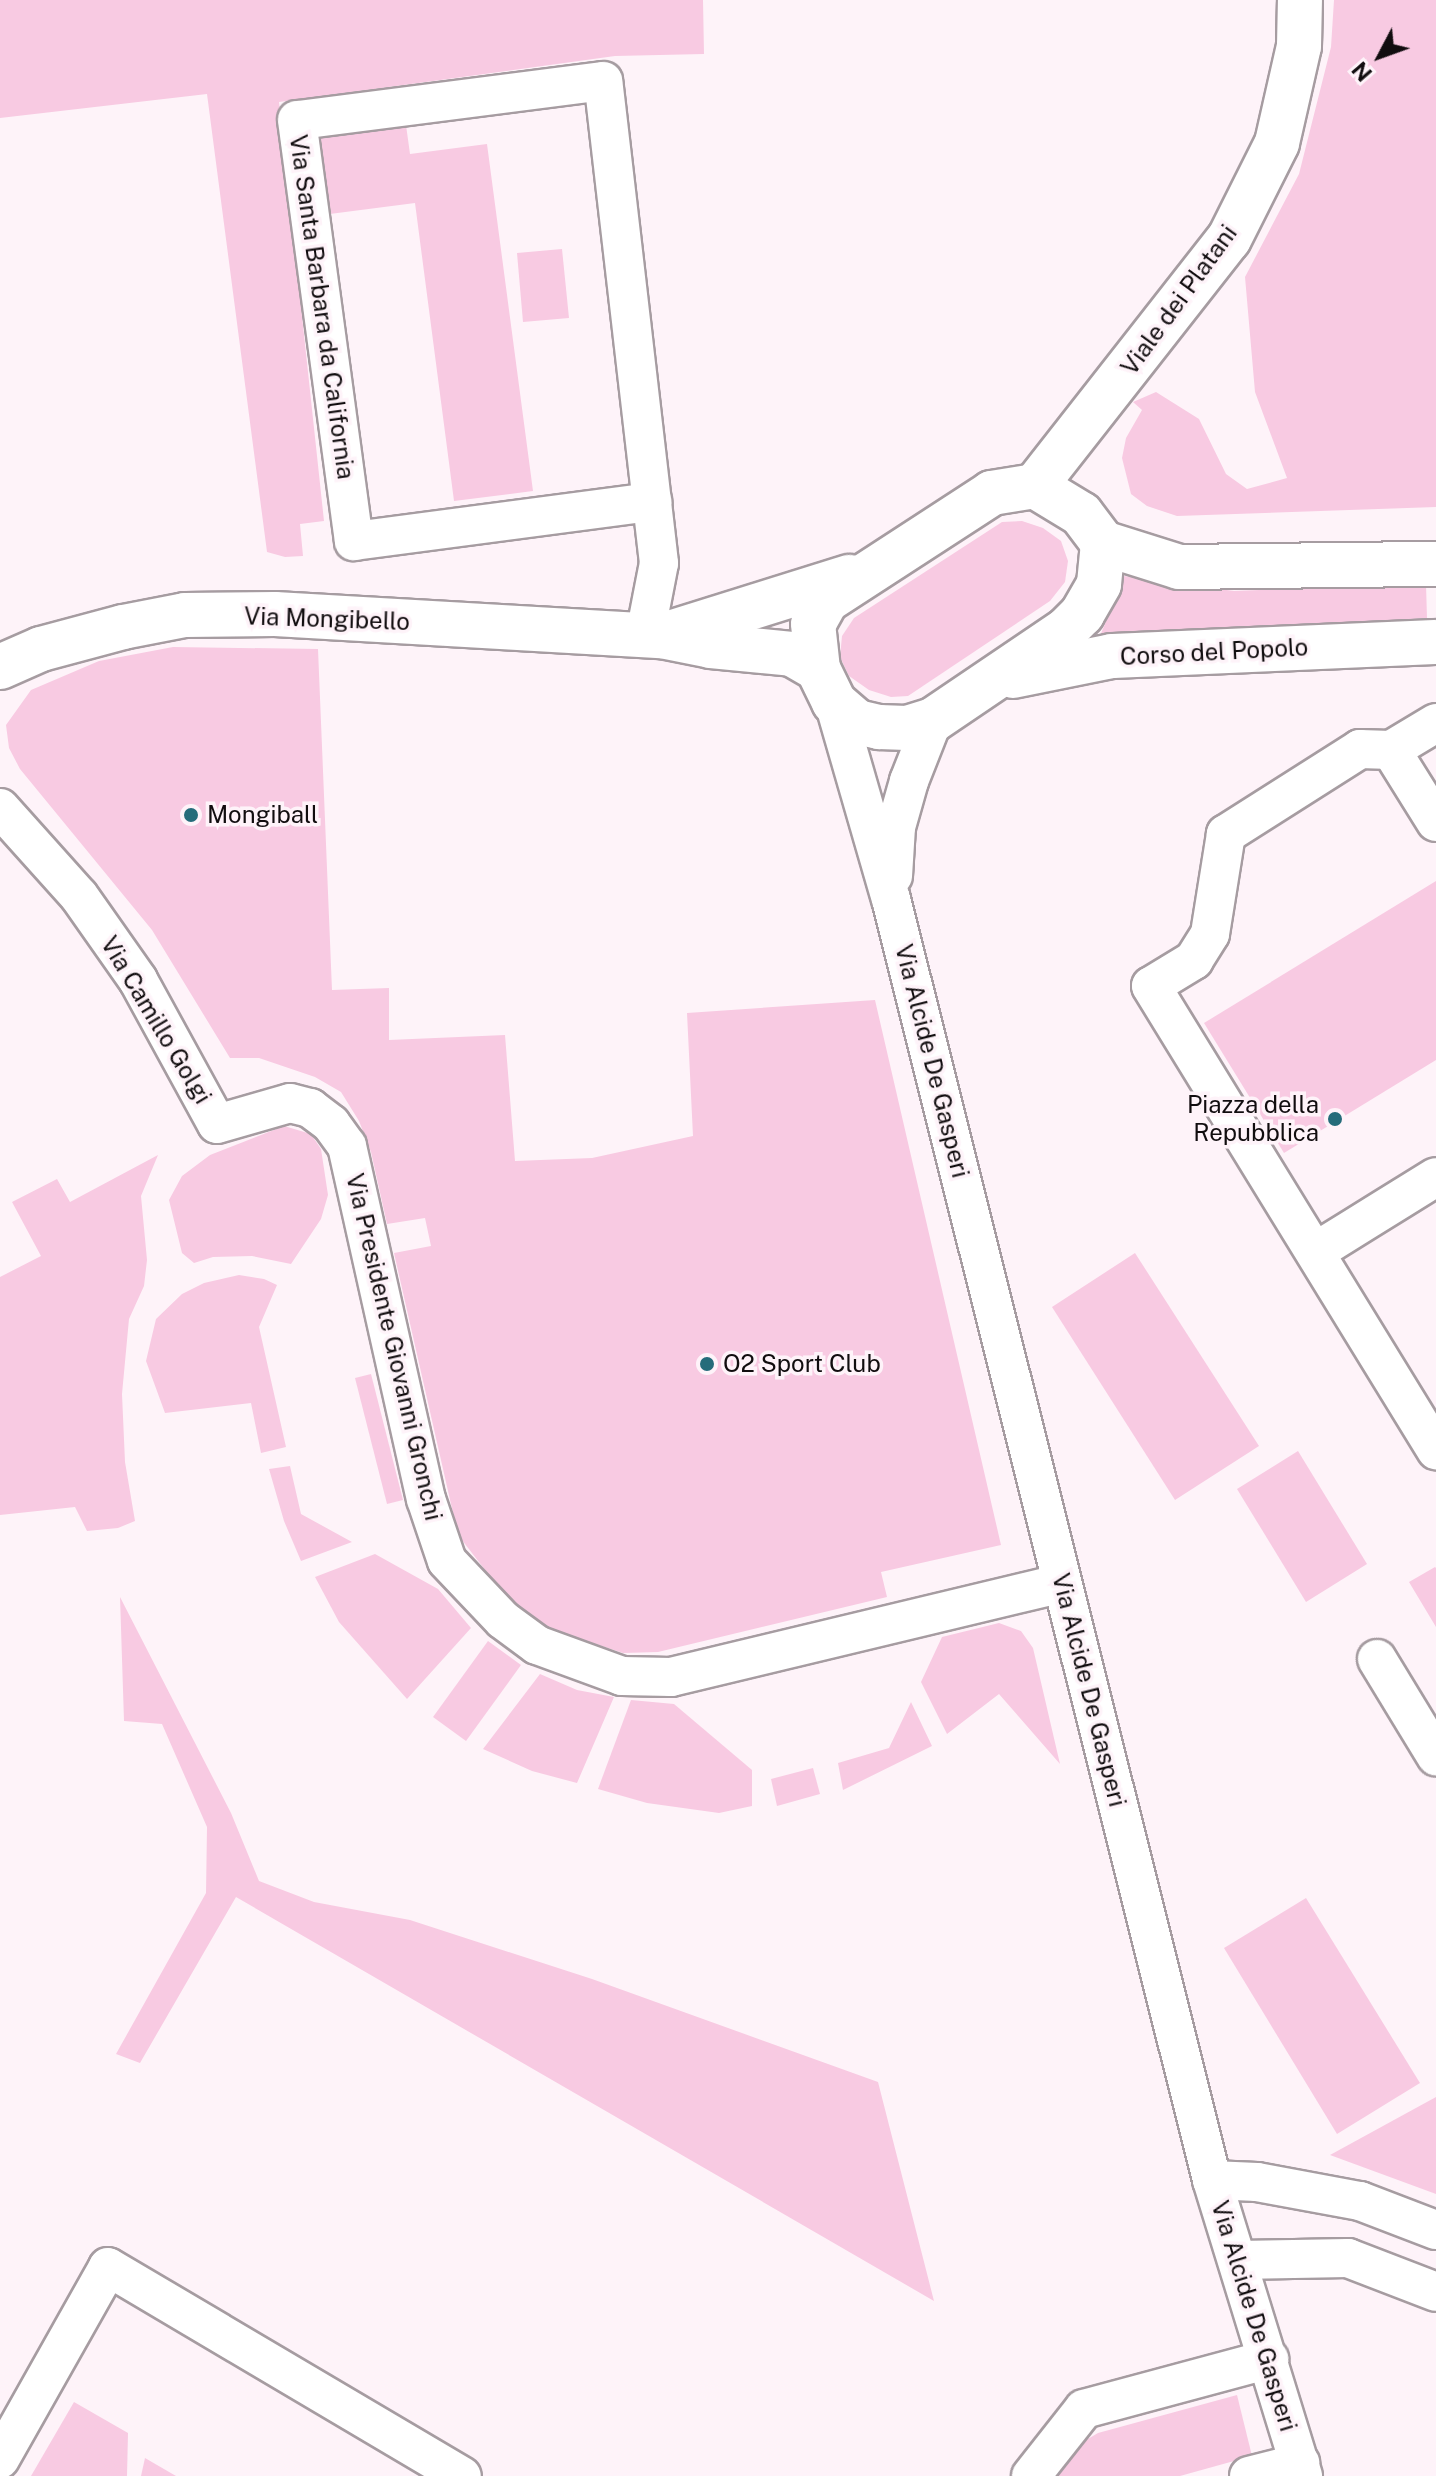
<!DOCTYPE html>
<html>
<head>
<meta charset="utf-8">
<style>
	body { margin:0 }
	#map { position:relative; width:1436px; height:2476px; overflow:hidden; background:#fef3f9; font-family:"Public Sans",sans-serif }
	div>[style] { position:absolute }
	.green>* { inset:0; background:#f8cae2 }
	.roads { filter:drop-shadow(2px 0 #a69ca1) drop-shadow(-2px 0 #a69ca1) drop-shadow(0 2px #a69ca1) drop-shadow(0 -2px #a69ca1) }
	.minor>* { height:38px; margin:-19px; padding:0 19px; transform-origin:19px; border-radius:19px; background:#fff }
	.tertiary>* { height:44px; margin:-22px; padding:0 22px; transform-origin:22px; border-radius:22px; background:#fff }
	.dots>* { width:22px; height:22px; translate:-50% -50%; box-sizing:border-box; border:4px solid #fef3f9; border-radius:50% }
	span { translate:-50% -50%; white-space:nowrap; text-align:center; line-height:1.15; -webkit-text-stroke:7px #fef3f9; paint-order:stroke }
	.street-label { font-size:24px; color:#110d0f }
	.poi-label { font-size:24px; color:#110d0f }
	.left { translate:0 -50%; text-align:left }
	.right { translate:-100% -50%; text-align:right }
	.north { position:absolute; left:1340px; top:16px; width:80px; height:80px; -webkit-text-stroke:6px #fef3f9; paint-order:stroke; rotate:229deg; font-size:22px; font-weight:700; line-height:32px; text-align:center; color:#110d0f }
	.north::after { content:''; display:block; margin:auto; width:28px; height:36px; background:#110d0f; clip-path:polygon(50% 0,100% 100%,50% 72%,0 100%) }
</style>
</head>
<body>
<div id="map">
	<div class="green">
		<div style="clip-path:polygon(0 0,703px 0,704px 54px,615px 56px,279px 102px,324px 521px,300px 524px,303px 556px,285px 557px,267px 552px,207px 94px,0 118px)"></div>
		<div style="clip-path:polygon(1334px 0,1436px 0,1436px 507px,1177px 516px,1147px 506px,1131px 494px,1122px 458px,1126px 438px,1142px 410px,1133px 402px,1156px 392px,1199px 419px,1226px 474px,1247px 489px,1287px 478px,1255px 392px,1245px 277px,1299px 174px,1331px 47px)"></div>
		<div style="clip-path:polygon(406px 125px,410px 154px,487px 144px,533px 491px,454px 501px,415px 203px,322px 215px,312px 137px)"></div>
		<div style="clip-path:polygon(562px 249px,569px 318px,523px 322px,517px 253px)"></div>
		<div style="clip-path:polygon(1022px 521px,1043px 528px,1061px 541px,1068px 561px,1065px 582px,1050px 601px,908px 696px,891px 697px,869px 690px,849px 676px,840px 657px,842px 636px,854px 618px,1002px 522px)"></div>
		<div style="clip-path:polygon(1124px 576px,1234px 591px,1426px 584px,1427px 618px,1098px 641px)"></div>
		<div style="clip-path:polygon(173px 647px,318px 649px,332px 990px,389px 988px,389px 1040px,505px 1035px,515px 1161px,592px 1158px,693px 1136px,687px 1013px,875px 1000px,1001px 1545px,881px 1572px,887px 1597px,658px 1652px,623px 1653px,544px 1627px,523px 1612px,496px 1584px,458px 1535px,394px 1253px,431px 1246px,425px 1218px,387px 1224px,371px 1152px,359px 1121px,341px 1092px,315px 1077px,259px 1058px,230px 1058px,152px 930px,20px 769px,9px 748px,6px 725px,31px 690px,99px 661px)"></div>
		<div style="clip-path:polygon(1436px 881px,1436px 1060px,1284px 1153px,1204px 1023px)"></div>
		<div style="clip-path:polygon(284px 1126px,311px 1134px,321px 1149px,328px 1195px,321px 1219px,291px 1264px,252px 1256px,213px 1257px,194px 1263px,182px 1253px,169px 1200px,182px 1176px,210px 1155px)"></div>
		<div style="clip-path:polygon(158px 1155px,141px 1196px,147px 1260px,144px 1286px,129px 1319px,122px 1394px,125px 1462px,135px 1521px,118px 1528px,87px 1531px,75px 1507px,0 1515px,0 1277px,41px 1256px,12px 1202px,57px 1179px,70px 1202px)"></div>
		<div style="clip-path:polygon(1135px 1253px,1259px 1446px,1175px 1500px,1052px 1307px)"></div>
		<div style="clip-path:polygon(239px 1275px,264px 1279px,277px 1285px,259px 1327px,286px 1447px,261px 1453px,251px 1403px,165px 1413px,146px 1361px,156px 1319px,182px 1294px,204px 1283px)"></div>
		<div style="clip-path:polygon(371px 1374px,403px 1500px,387px 1504px,355px 1378px)"></div>
		<div style="clip-path:polygon(1298px 1451px,1367px 1564px,1306px 1602px,1237px 1489px)"></div>
		<div style="clip-path:polygon(290px 1466px,301px 1514px,352px 1542px,301px 1561px,284px 1521px,269px 1469px)"></div>
		<div style="clip-path:polygon(375px 1554px,438px 1589px,471px 1628px,407px 1699px,339px 1622px,315px 1577px)"></div>
		<div style="clip-path:polygon(1435px 1567px,1436px 1568px,1436px 1627px,1409px 1582px)"></div>
		<div style="clip-path:polygon(120px 1597px,231px 1813px,259px 1881px,314px 1902px,410px 1920px,592px 1979px,878px 2082px,934px 2301px,236px 1897px,140px 2063px,116px 2054px,206px 1893px,207px 1827px,162px 1724px,124px 1721px)"></div>
		<div style="clip-path:polygon(999px 1623px,1021px 1631px,1033px 1648px,1060px 1764px,999px 1694px,947px 1734px,921px 1682px,942px 1637px)"></div>
		<div style="clip-path:polygon(488px 1641px,521px 1665px,466px 1741px,433px 1717px)"></div>
		<div style="clip-path:polygon(540px 1674px,577px 1690px,614px 1697px,577px 1783px,532px 1771px,483px 1749px)"></div>
		<div style="clip-path:polygon(631px 1700px,674px 1704px,752px 1770px,752px 1806px,719px 1813px,647px 1803px,598px 1789px)"></div>
		<div style="clip-path:polygon(911px 1702px,932px 1746px,843px 1790px,838px 1763px,889px 1748px)"></div>
		<div style="clip-path:polygon(813px 1768px,820px 1794px,777px 1806px,771px 1779px)"></div>
		<div style="clip-path:polygon(1306px 1898px,1420px 2083px,1337px 2134px,1224px 1948px)"></div>
		<div style="clip-path:polygon(1436px 2097px,1436px 2194px,1330px 2155px)"></div>
		<div style="clip-path:polygon(1237px 2395px,1252px 2456px,1180px 2476px,1047px 2476px,1071px 2449px,1098px 2433px)"></div>
		<div style="clip-path:polygon(74px 2402px,128px 2433px,127px 2476px,31px 2476px)"></div>
		<div style="clip-path:polygon(145px 2458px,176px 2476px,141px 2476px)"></div>
	</div>
	<div class="roads">
		<div class="minor">
			<div style="left:645px;top:635px;width:73px;rotate:-79deg"></div>
			<div style="left:659px;top:563px;width:485px;rotate:-96.6deg"></div>
			<div style="left:603px;top:81px;width:308px;rotate:172.7deg"></div>
			<div style="left:297px;top:120px;width:425px;rotate:82.3deg"></div>
			<div style="left:354px;top:541px;width:301px;rotate:-7.5deg"></div>
			<div style="left:834px;top:702px;width:205px;rotate:73.9deg"></div>
			<div style="left:891px;top:899px;width:1321px;rotate:75.93deg"></div>
			<div style="left:1212px;top:2180px;width:310px;rotate:72.9deg"></div>
			<div style="left:1436px;top:723px;width:52px;rotate:149deg"></div>
			<div style="left:1391px;top:750px;width:31px;rotate:-178deg"></div>
			<div style="left:1360px;top:749px;width:159px;rotate:147.6deg"></div>
			<div style="left:1226px;top:834px;width:101px;rotate:99.1deg"></div>
			<div style="left:1210px;top:934px;width:31px;rotate:122deg"></div>
			<div style="left:1194px;top:960px;width:50px;rotate:148.8deg"></div>
			<div style="left:1151px;top:986px;width:545px;rotate:58.44deg"></div>
			<div style="left:1391px;top:750px;width:85px;rotate:58deg"></div>
			<div style="left:0;top:808px;width:118px;rotate:48.1deg"></div>
			<div style="left:79px;top:896px;width:103px;rotate:54.9deg"></div>
			<div style="left:138px;top:980px;width:164px;rotate:61.3deg"></div>
			<div style="left:217px;top:1124px;width:76px;rotate:-16deg"></div>
			<div style="left:290px;top:1103px;width:21px;rotate:14deg"></div>
			<div style="left:310px;top:1108px;width:26px;rotate:37deg"></div>
			<div style="left:331px;top:1124px;width:27px;rotate:54deg"></div>
			<div style="left:347px;top:1146px;width:362px;rotate:77.4deg"></div>
			<div style="left:426px;top:1499px;width:65px;rotate:71.3deg"></div>
			<div style="left:447px;top:1561px;width:81px;rotate:46.5deg"></div>
			<div style="left:503px;top:1620px;width:42px;rotate:36.3deg"></div>
			<div style="left:537px;top:1645px;width:90px;rotate:20deg"></div>
			<div style="left:622px;top:1676px;width:49px;rotate:1.2deg"></div>
			<div style="left:671px;top:1677px;width:402px;rotate:-13.5deg"></div>
			<div style="left:893px;top:876px;width:49px;rotate:-86.5deg"></div>
			<div style="left:896px;top:827px;width:48px;rotate:-74.2deg"></div>
			<div style="left:909px;top:781px;width:66px;rotate:-68.5deg"></div>
			<div style="left:1315px;top:1252px;width:142px;rotate:-31.8deg"></div>
			<div style="left:1377px;top:1659px;width:114px;rotate:58.7deg"></div>
			<div style="left:1212px;top:2180px;width:45px;rotate:2.5deg"></div>
			<div style="left:1257px;top:2182px;width:105px;rotate:10.5deg"></div>
			<div style="left:1360px;top:2201px;width:81px;rotate:20.9deg"></div>
			<div style="left:1239px;top:2260px;width:109px;rotate:-1.1deg"></div>
			<div style="left:1348px;top:2258px;width:94px;rotate:21.1deg"></div>
			<div style="left:0;top:2459px;width:220px;rotate:-60.6deg"></div>
			<div style="left:108px;top:2267px;width:411px;rotate:30.6deg"></div>
			<div style="left:1031px;top:2476px;width:85px;rotate:-51.7deg"></div>
			<div style="left:1084px;top:2409px;width:192px;rotate:-15.1deg"></div>
			<div style="left:1249px;top:2476px;width:53px;rotate:-14.3deg"></div>
		</div>
		<div class="tertiary">
			<div style="left:1035px;top:486px;width:314px;rotate:-51.9deg"></div>
			<div style="left:1229px;top:239px;width:107px;rotate:-63.4deg"></div>
			<div style="left:1277px;top:143px;width:99px;rotate:-77.2deg"></div>
			<div style="left:1299px;top:46px;width:46px;rotate:-88.8deg"></div>
			<div style="left:1103px;top:543px;width:80px;rotate:17.5deg"></div>
			<div style="left:1179px;top:567px;width:257px;rotate:-0.7deg"></div>
			<div style="left:670px;top:633px;width:188px;rotate:-17.4deg"></div>
			<div style="left:0;top:667px;width:45px;rotate:-23.7deg"></div>
			<div style="left:41px;top:649px;width:85px;rotate:-15deg"></div>
			<div style="left:123px;top:627px;width:63px;rotate:-11deg"></div>
			<div style="left:185px;top:615px;width:90px;rotate:-0.6deg"></div>
			<div style="left:275px;top:614px;width:387px;rotate:3.3deg"></div>
			<div style="left:661px;top:636px;width:51px;rotate:11.3deg"></div>
			<div style="left:711px;top:646px;width:81px;rotate:5.6deg"></div>
			<div style="left:792px;top:654px;width:30px;rotate:30deg"></div>
			<div style="left:818px;top:669px;width:37px;rotate:64deg"></div>
			<div style="left:834px;top:702px;width:30px;rotate:41deg"></div>
			<div style="left:857px;top:722px;width:23px;rotate:13deg"></div>
			<div style="left:879px;top:727px;width:28px;rotate:2deg"></div>
			<div style="left:907px;top:728px;width:27px;rotate:-17deg"></div>
			<div style="left:933px;top:720px;width:161px;rotate:-34.1deg"></div>
			<div style="left:1066px;top:630px;width:23px;rotate:-45deg"></div>
			<div style="left:1082px;top:614px;width:34px;rotate:-60deg"></div>
			<div style="left:1099px;top:584px;width:41px;rotate:-84.4deg"></div>
			<div style="left:1103px;top:543px;width:36px;rotate:-127deg"></div>
			<div style="left:1081px;top:514px;width:54px;rotate:-148.7deg"></div>
			<div style="left:1035px;top:486px;width:44px;rotate:170.8deg"></div>
			<div style="left:992px;top:493px;width:198px;rotate:147deg"></div>
			<div style="left:826px;top:601px;width:26px;rotate:119deg"></div>
			<div style="left:813px;top:624px;width:45px;rotate:83.7deg"></div>
			<div style="left:1013px;top:676px;width:101px;rotate:-11.4deg"></div>
			<div style="left:1112px;top:656px;width:324px;rotate:-2.5deg"></div>
		</div>
	</div>
	<div class="dots">
		<div style="left:191px;top:815px;background:#256c7a"></div>
		<div style="left:1335px;top:1119px;background:#256c7a"></div>
		<div style="left:707px;top:1364px;background:#256c7a"></div>
	</div>
	<div class="street-label">
		<span style="left:1179px;top:300px;rotate:-54deg">Viale dei Platani</span>
		<span style="left:322px;top:307px;rotate:82deg">Via Santa Barbara da California</span>
		<span style="left:327px;top:619px;rotate:2deg">Via Mongibello</span>
		<span style="left:1214px;top:652px;rotate:-3deg">Corso del Popolo</span>
		<span style="left:156px;top:1020px;rotate:59deg">Via Camillo Golgi</span>
		<span style="left:932px;top:1061px;rotate:76deg">Via Alcide De Gasperi</span>
		<span style="left:394px;top:1347px;rotate:77deg">Via Presidente Giovanni Gronchi</span>
		<span style="left:1089px;top:1690px;rotate:76deg">Via Alcide De Gasperi</span>
		<span style="left:1254px;top:2316px;rotate:73deg">Via Alcide De Gasperi</span>
	</div>
	<div class="poi-label">
		<span class="left" style="left:207px;top:815px">Mongiball</span>
		<span class="right" style="left:1319px;top:1119px">Piazza della<br>Repubblica</span>
		<span class="left" style="left:723px;top:1364px">O2 Sport Club</span>
	</div>
	<div class="north">N</div>
</div>
</body>
</html>
